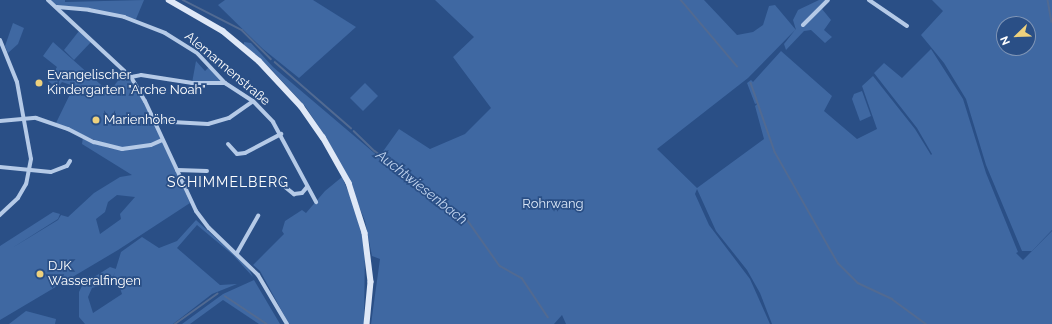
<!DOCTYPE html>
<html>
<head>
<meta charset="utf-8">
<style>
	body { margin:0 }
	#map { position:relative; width:1052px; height:324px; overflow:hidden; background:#2a4f86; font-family:Raleway,sans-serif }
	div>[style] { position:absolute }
	.green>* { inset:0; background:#3f68a2 }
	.stream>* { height:1.5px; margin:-0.75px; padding:0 0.75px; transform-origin:0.75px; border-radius:0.75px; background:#516a92 }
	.street>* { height:4px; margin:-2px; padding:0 2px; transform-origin:2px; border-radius:2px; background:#b5cae7 }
	.secondary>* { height:5.5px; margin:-2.75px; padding:0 2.75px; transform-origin:2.75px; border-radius:2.75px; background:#dfe8f7 }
	.dots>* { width:11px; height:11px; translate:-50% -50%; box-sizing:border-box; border:2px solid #2a4f86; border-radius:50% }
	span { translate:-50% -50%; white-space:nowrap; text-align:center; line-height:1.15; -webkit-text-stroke:3.5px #2a4f86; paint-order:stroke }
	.street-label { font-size:13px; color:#fff }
	.poi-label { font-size:13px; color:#fff }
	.left { translate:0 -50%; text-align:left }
	.park-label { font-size:13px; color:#d8e5f6 }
	.neighbourhood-label { font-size:14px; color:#fff; letter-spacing:1px }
	.water-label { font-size:14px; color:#c1d4ef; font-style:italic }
	.north { position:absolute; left:996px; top:16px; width:40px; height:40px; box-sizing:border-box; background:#2a4f86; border:1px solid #7f95b6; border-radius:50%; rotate:247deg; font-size:11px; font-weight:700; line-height:16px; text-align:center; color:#fff }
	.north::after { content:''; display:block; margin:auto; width:14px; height:18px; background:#eed17d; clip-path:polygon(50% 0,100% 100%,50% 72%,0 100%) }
</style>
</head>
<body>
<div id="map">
	<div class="green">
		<div style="clip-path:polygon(49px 0,65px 0,65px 2px,144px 0,136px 19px,57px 6px)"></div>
		<div style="clip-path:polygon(225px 0,313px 0,356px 27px,299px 78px,263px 49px,218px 5px)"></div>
		<div style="clip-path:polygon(435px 0,680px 0,692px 14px,681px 0,704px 0,737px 35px,753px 32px,763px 25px,769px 6px,775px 5px,796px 30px,793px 20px,798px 10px,819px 0,828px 0,822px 9px,831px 20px,824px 30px,832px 37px,825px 43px,811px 30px,804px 31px,786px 50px,784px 44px,795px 30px,748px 78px,657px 149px,697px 188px,764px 139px,755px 106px,758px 103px,755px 104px,747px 83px,751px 80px,753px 82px,781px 51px,832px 96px,824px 111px,857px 139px,877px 129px,862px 86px,873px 76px,915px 129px,931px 155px,932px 154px,917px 128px,874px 73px,884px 63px,902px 78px,931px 49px,963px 99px,986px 173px,1018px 252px,1016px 253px,1023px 260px,1052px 231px,1052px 324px,772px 324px,760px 293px,747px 270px,716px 231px,697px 189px,695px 194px,709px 225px,750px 279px,770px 324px,566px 324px,562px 315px,554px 324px,371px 324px,380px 259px,372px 256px,365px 221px,349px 181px,327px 139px,305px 106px,271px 69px,244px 45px,244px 42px,251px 43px,273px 67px,379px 157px,399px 129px,430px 149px,465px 134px,491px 108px,453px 57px,474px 37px)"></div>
		<div style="clip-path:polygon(evenodd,932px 0,1052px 0,1052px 230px,1032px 251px,1022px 251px,986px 165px,966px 99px,944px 63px,921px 35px,943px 11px,932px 0,1004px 24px,1028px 24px,1028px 48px,1004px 48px,1004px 24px)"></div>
		<div style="clip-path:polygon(13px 23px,24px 28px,18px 44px,8px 53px,5px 46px)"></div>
		<div style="clip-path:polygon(79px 31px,91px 42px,74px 60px,64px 50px)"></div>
		<div style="clip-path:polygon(53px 42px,109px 92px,125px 72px,144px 101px,161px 139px,151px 144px,122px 149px,108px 146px,56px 123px,74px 86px,62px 82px,57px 88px,48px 81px,57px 67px,43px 56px)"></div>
		<div style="clip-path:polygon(196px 61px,205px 71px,210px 66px,225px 83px,192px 83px)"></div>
		<div style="clip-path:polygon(365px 83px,378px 96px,363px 111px,350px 98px)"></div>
		<div style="clip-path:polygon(862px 91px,871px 116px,860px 121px,852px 99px,854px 94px)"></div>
		<div style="clip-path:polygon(evenodd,83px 137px,108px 148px,122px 150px,162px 141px,190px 203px,118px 250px,0 320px,0 246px,53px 212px,60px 214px,58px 219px,12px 248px,58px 220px,61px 215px,68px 217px,94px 193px,120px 177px,132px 175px,82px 144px,83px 137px,117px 195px,135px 197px,120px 214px,121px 219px,100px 234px,96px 219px,105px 212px,108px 202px,117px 195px)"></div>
		<div style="clip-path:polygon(342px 177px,353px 203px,365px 247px,364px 324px,289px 324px,260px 271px,253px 265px,284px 234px,282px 231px,285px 221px,302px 210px,306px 213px,325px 191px)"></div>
		<div style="clip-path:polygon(196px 220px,239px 259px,249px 269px,253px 277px,233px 255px,197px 225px,177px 248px,220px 285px,237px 284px,212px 294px,173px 324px,85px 324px,79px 317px,79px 292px,83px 284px,110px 267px,116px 269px,111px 282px,92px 288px,88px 297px,93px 313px,122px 294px,118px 282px,113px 278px,121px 252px,142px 237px,159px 248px,177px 241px)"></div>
		<div style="clip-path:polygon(254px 280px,280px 324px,259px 324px,223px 300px,190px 324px,182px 324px,223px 294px)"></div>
		<div style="clip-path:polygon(26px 311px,56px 319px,55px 324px,9px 324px)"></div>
	</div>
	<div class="stream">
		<div style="left:183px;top:0;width:66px;rotate:27deg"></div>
		<div style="left:242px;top:30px;width:41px;rotate:45deg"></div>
		<div style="left:681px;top:0;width:87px;rotate:49.7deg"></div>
		<div style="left:1048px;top:0;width:22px;rotate:80deg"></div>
		<div style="left:275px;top:62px;width:101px;rotate:41deg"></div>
		<div style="left:751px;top:83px;width:73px;rotate:70.8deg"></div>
		<div style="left:775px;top:152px;width:128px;rotate:60.4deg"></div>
		<div style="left:838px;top:263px;width:28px;rotate:45deg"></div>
		<div style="left:858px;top:283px;width:38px;rotate:25deg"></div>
		<div style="left:892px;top:299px;width:42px;rotate:36.3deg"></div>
		<div style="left:354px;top:131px;width:29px;rotate:44deg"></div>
		<div style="left:375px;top:151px;width:113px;rotate:36.4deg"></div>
		<div style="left:466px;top:218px;width:59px;rotate:54.7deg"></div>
		<div style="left:500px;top:266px;width:25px;rotate:29deg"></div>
		<div style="left:522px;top:278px;width:47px;rotate:56.3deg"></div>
		<div style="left:225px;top:296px;width:50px;rotate:33.7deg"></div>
		<div style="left:175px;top:324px;width:52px;rotate:-35.5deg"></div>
	</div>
	<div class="street">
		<div style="left:48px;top:0;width:113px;rotate:42.9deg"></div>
		<div style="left:131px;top:77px;width:28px;rotate:60deg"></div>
		<div style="left:145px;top:101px;width:121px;rotate:65.1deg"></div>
		<div style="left:196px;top:211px;width:21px;rotate:53deg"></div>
		<div style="left:209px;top:228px;width:68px;rotate:43.8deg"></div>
		<div style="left:258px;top:275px;width:57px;rotate:59.4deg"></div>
		<div style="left:869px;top:0;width:46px;rotate:34.4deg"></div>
		<div style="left:57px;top:7px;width:32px;rotate:5deg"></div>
		<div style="left:89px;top:10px;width:36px;rotate:11deg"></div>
		<div style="left:124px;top:17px;width:44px;rotate:21.3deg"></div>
		<div style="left:165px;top:33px;width:39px;rotate:32deg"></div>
		<div style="left:198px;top:54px;width:40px;rotate:47deg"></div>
		<div style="left:225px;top:83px;width:33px;rotate:33deg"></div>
		<div style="left:253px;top:101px;width:29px;rotate:46deg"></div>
		<div style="left:273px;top:122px;width:91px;rotate:61.7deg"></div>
		<div style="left:803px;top:25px;width:35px;rotate:-45deg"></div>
		<div style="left:0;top:40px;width:45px;rotate:68deg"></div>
		<div style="left:17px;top:82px;width:78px;rotate:79.7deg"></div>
		<div style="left:31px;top:159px;width:25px;rotate:101deg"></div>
		<div style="left:26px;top:184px;width:16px;rotate:120deg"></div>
		<div style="left:18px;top:198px;width:25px;rotate:137deg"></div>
		<div style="left:131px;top:77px;width:10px;rotate:-11deg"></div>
		<div style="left:141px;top:75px;width:52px;rotate:8.9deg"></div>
		<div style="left:192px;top:83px;width:33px"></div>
		<div style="left:0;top:121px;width:36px;rotate:-5deg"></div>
		<div style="left:36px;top:118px;width:34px;rotate:19deg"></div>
		<div style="left:68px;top:129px;width:29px;rotate:27deg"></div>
		<div style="left:94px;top:142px;width:29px;rotate:14deg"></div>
		<div style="left:122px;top:149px;width:29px;rotate:-8deg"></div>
		<div style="left:151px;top:145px;width:12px;rotate:-24deg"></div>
		<div style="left:154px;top:121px;width:54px;rotate:3.2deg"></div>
		<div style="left:208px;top:124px;width:22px;rotate:-16deg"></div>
		<div style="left:229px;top:118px;width:29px;rotate:-35deg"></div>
		<div style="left:228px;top:144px;width:13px;rotate:48deg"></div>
		<div style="left:237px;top:154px;width:8px;rotate:-7deg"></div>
		<div style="left:245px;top:153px;width:41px;rotate:-27.8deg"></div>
		<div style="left:0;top:167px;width:51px;rotate:5.6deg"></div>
		<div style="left:51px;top:172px;width:17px;rotate:-21deg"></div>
		<div style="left:67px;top:166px;width:6px;rotate:-59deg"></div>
		<div style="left:177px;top:170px;width:30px;rotate:2deg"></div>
		<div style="left:274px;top:178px;width:26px;rotate:39deg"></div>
		<div style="left:294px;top:194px;width:8px;rotate:-7deg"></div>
		<div style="left:302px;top:193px;width:8px;rotate:-50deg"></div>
		<div style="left:237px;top:253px;width:43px;rotate:-60.4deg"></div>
	</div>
	<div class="secondary">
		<div style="left:169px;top:0;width:62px;rotate:29.9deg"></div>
		<div style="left:223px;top:31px;width:47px;rotate:39.8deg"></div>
		<div style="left:259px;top:61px;width:62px;rotate:47deg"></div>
		<div style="left:301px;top:106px;width:38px;rotate:55deg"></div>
		<div style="left:323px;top:137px;width:53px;rotate:60.5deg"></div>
		<div style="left:349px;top:183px;width:52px;rotate:72.3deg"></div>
		<div style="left:365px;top:233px;width:49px;rotate:83deg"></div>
		<div style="left:371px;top:282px;width:42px;rotate:95.4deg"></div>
	</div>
	<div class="dots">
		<div style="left:39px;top:83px;background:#eed17d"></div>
		<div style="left:96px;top:120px;background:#eed17d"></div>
		<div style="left:40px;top:274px;background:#eed17d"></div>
	</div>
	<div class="street-label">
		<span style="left:227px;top:69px;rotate:40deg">Alemannenstraße</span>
	</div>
	<div class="poi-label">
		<span class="left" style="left:47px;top:83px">Evangelischer<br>Kindergarten "Arche Noah"</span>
		<span class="left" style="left:104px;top:120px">Marienhöhe</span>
		<span class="left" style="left:48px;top:274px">DJK<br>Wasseralfingen</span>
	</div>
	<div class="park-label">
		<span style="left:553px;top:204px">Rohrwang</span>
	</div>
	<div class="neighbourhood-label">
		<span style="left:228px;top:182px">SCHIMMELBERG</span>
	</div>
	<div class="water-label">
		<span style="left:422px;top:187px;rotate:38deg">Auchtwiesenbach</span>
	</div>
	<div class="north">N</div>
</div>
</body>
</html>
